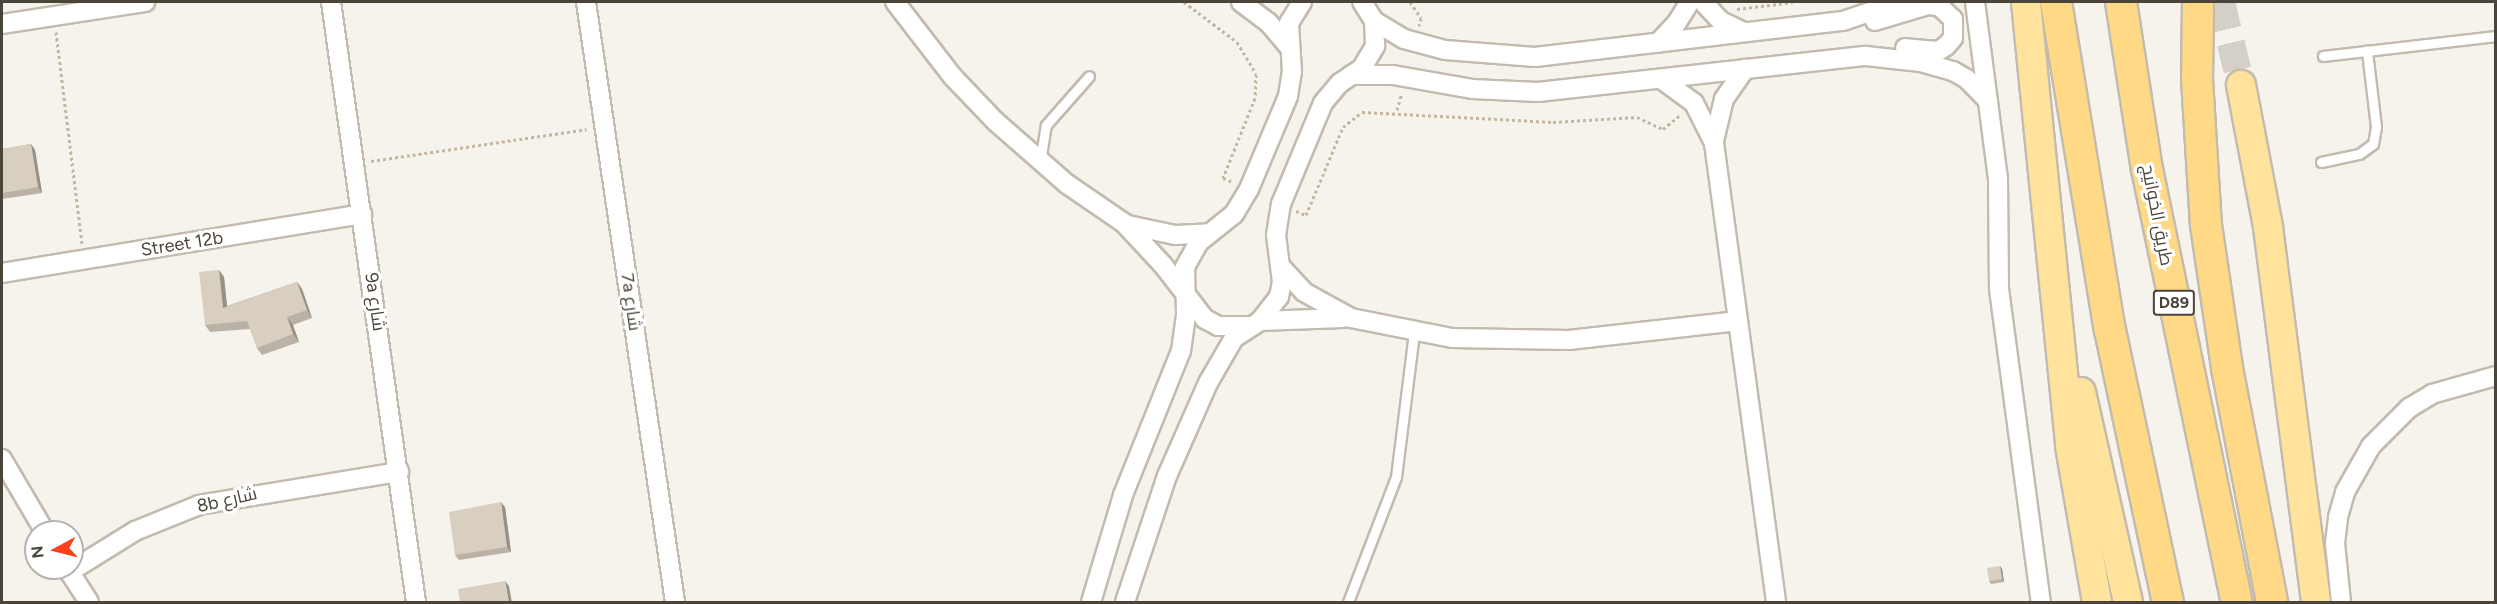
<!DOCTYPE html>
<html>
<head>
<meta charset="utf-8">
<style>
	body { margin:0 }
	#map { position:relative; width:2497px; height:604px; overflow:hidden; background:#f6f3ec; font-family:Figtree,Cairo,sans-serif }
	div>[style] { position:absolute }
	.primary-tunnel>* { height:28px; margin-top:-14px; transform-origin:0; background:repeating-linear-gradient(90deg,#d4d0c8 0 28px,transparent 0 42px) }
	.path>* { height:3px; margin-top:-1.5px; transform-origin:0; background:repeating-linear-gradient(90deg,#c4b79f 0 3px,transparent 0 6px) }
	.roads { filter:drop-shadow(2px 0 #c2bbae) drop-shadow(-2px 0 #c2bbae) drop-shadow(0 2px #c2bbae) drop-shadow(0 -2px #c2bbae) }
	.service>* { height:9px; margin:-4.5px; padding:0 4.5px; transform-origin:4.5px; border-radius:4.5px; background:#fff }
	.minor>* { height:18px; margin:-9px; padding:0 9px; transform-origin:9px; border-radius:9px; background:#fff }
	.primary>* { height:28px; margin:-14px; padding:0 14px; transform-origin:14px; border-radius:14px; background:#ffe39c }
	.trunk>* { height:30px; margin:-15px; padding:0 15px; transform-origin:15px; border-radius:15px; background:#ffd985 }
	.wall>* { inset:0; background:#bab2a6 }
	.shaded-wall>* { inset:0; background:#979187 }
	.building>* { inset:0; background:#d8cfc1 }
	span { translate:-50% -50%; white-space:nowrap; text-align:center; line-height:1.15; -webkit-text-stroke:6px #fff; paint-order:stroke }
	.shield-label span { padding:2px 4px; background:#fff; border:2px solid; border-radius:4px; -webkit-text-stroke-width:0 }
	.shield-label { font-size:16px; color:#4b4439; font-weight:700 }
	.street-label { font-size:18px; color:#4b4439 }
	.frame { position:absolute; inset:0; border:3px solid #4b4439; pointer-events:none }
	.north { position:absolute; left:24px; top:520px; width:60px; height:60px; box-sizing:border-box; background:#fff; border:2px solid #b7b4b0; border-radius:50%; rotate:263deg; font-size:16px; font-weight:700; line-height:24px; text-align:center; color:#4b4439 }
	.north::after { content:''; display:block; margin:auto; width:21px; height:27px; background:#fc3f1d; clip-path:polygon(50% 0,100% 100%,50% 72%,0 100%) }
</style>
</head>
<body>
<div id="map">
	<div class="primary-tunnel">
		<div style="left:2221px;top:2px;width:85px;rotate:76.5deg"></div>
	</div>
	<div class="path">
		<div style="left:1184px;top:2px;width:66px;rotate:37deg"></div>
		<div style="left:1237px;top:42px;width:37px;rotate:59deg"></div>
		<div style="left:1256px;top:74px;width:24px;rotate:92deg"></div>
		<div style="left:1255px;top:98px;width:86px;rotate:111.8deg"></div>
		<div style="left:1223px;top:178px;width:11px;rotate:22deg"></div>
		<div style="left:1410px;top:2px;width:19px;rotate:55deg"></div>
		<div style="left:1421px;top:18px;width:8px;rotate:104deg"></div>
		<div style="left:1737px;top:9px;width:56px;rotate:-7.1deg"></div>
		<div style="left:56px;top:32px;width:213px;rotate:83deg"></div>
		<div style="left:1397px;top:110px;width:18px;rotate:-74deg"></div>
		<div style="left:371px;top:161px;width:218px;rotate:-8.4deg"></div>
		<div style="left:1296px;top:211px;width:11px;rotate:22deg"></div>
		<div style="left:1306px;top:215px;width:95px;rotate:-67.2deg"></div>
		<div style="left:1343px;top:127px;width:24px;rotate:-38deg"></div>
		<div style="left:1362px;top:112px;width:191px;rotate:3deg"></div>
		<div style="left:1553px;top:122px;width:84px;rotate:-3.4deg"></div>
		<div style="left:1637px;top:117px;width:29px;rotate:25deg"></div>
		<div style="left:1663px;top:129px;width:22px;rotate:-39deg"></div>
	</div>
	<div class="roads">
		<div class="service">
			<div style="left:2323px;top:56px;width:174px;rotate:-6.6deg"></div>
			<div style="left:1040px;top:162px;width:37px;rotate:-81deg"></div>
			<div style="left:1046px;top:125px;width:65px;rotate:-48.7deg"></div>
			<div style="left:2321px;top:162px;width:39px;rotate:-12deg"></div>
			<div style="left:2359px;top:154px;width:17px;rotate:-36deg"></div>
			<div style="left:2373px;top:144px;width:17px;rotate:-80deg"></div>
			<div style="left:2376px;top:127px;width:77px;rotate:-96.8deg"></div>
			<div style="left:1348px;top:602px;width:134px;rotate:-69deg"></div>
			<div style="left:1396px;top:477px;width:146px;rotate:-82.9deg"></div>
		</div>
		<div class="minor">
			<div style="left:331px;top:2px;width:606px;rotate:81.94deg"></div>
			<div style="left:586px;top:2px;width:607px;rotate:81.56deg"></div>
			<div style="left:895px;top:2px;width:95px;rotate:52.3deg"></div>
			<div style="left:953px;top:77px;width:61px;rotate:46.3deg"></div>
			<div style="left:995px;top:121px;width:96px;rotate:41.2deg"></div>
			<div style="left:1067px;top:184px;width:69px;rotate:34.4deg"></div>
			<div style="left:1124px;top:223px;width:57px;rotate:47.1deg"></div>
			<div style="left:1163px;top:265px;width:68px;rotate:52.1deg"></div>
			<div style="left:1205px;top:319px;width:15px;rotate:28deg"></div>
			<div style="left:1218px;top:326px;width:30px"></div>
			<div style="left:1241px;top:2px;width:34px;rotate:37deg"></div>
			<div style="left:1268px;top:22px;width:34px;rotate:50deg"></div>
			<div style="left:1703px;top:2px;width:26px;rotate:47deg"></div>
			<div style="left:1721px;top:21px;width:25px;rotate:26deg"></div>
			<div style="left:1975px;top:2px;width:177px;rotate:82.6deg"></div>
			<div style="left:1998px;top:178px;width:111px;rotate:89.5deg"></div>
			<div style="left:1999px;top:289px;width:316px;rotate:82.4deg"></div>
			<div style="left:1374px;top:21px;width:35px;rotate:31deg"></div>
			<div style="left:1404px;top:39px;width:42px;rotate:15deg"></div>
			<div style="left:1445px;top:50px;width:90px;rotate:4.4deg"></div>
			<div style="left:1535px;top:57px;width:310px;rotate:-6.7deg"></div>
			<div style="left:1843px;top:21px;width:59px;rotate:-18.7deg"></div>
			<div style="left:1875px;top:21px;width:55px;rotate:-16.8deg"></div>
			<div style="left:1928px;top:5px;width:11px;rotate:5deg"></div>
			<div style="left:1939px;top:6px;width:19px;rotate:43deg"></div>
			<div style="left:1953px;top:19px;width:19px;rotate:90deg"></div>
			<div style="left:1953px;top:38px;width:11px;rotate:131deg"></div>
			<div style="left:1946px;top:46px;width:9px;rotate:148deg"></div>
			<div style="left:1938px;top:51px;width:33px;rotate:-175deg"></div>
			<div style="left:2px;top:24px;width:145px;rotate:-8.7deg"></div>
			<div style="left:1658px;top:43px;width:26px;rotate:-47deg"></div>
			<div style="left:1676px;top:24px;width:26px;rotate:-58deg"></div>
			<div style="left:1351px;top:75px;width:42px"></div>
			<div style="left:1393px;top:75px;width:80px;rotate:10deg"></div>
			<div style="left:1472px;top:89px;width:66px;rotate:2.6deg"></div>
			<div style="left:1538px;top:92px;width:330px;rotate:-6.3deg"></div>
			<div style="left:1866px;top:56px;width:55px;rotate:6.2deg"></div>
			<div style="left:1921px;top:62px;width:33px;rotate:16deg"></div>
			<div style="left:1953px;top:71px;width:16px;rotate:30deg"></div>
			<div style="left:1967px;top:79px;width:30px;rotate:46deg"></div>
			<div style="left:1661px;top:79px;width:41px;rotate:36deg"></div>
			<div style="left:1694px;top:103px;width:45px;rotate:63.4deg"></div>
			<div style="left:1714px;top:143px;width:463px;rotate:82.3deg"></div>
			<div style="left:1714px;top:141px;width:43px;rotate:-76.6deg"></div>
			<div style="left:1724px;top:99px;width:37px;rotate:-55deg"></div>
			<div style="left:1128px;top:225px;width:48px;rotate:12deg"></div>
			<div style="left:1175px;top:235px;width:35px;rotate:-3deg"></div>
			<div style="left:1280px;top:266px;width:35px;rotate:47deg"></div>
			<div style="left:1304px;top:292px;width:54px;rotate:29deg"></div>
			<div style="left:1351px;top:318px;width:103px;rotate:11.2deg"></div>
			<div style="left:1452px;top:338px;width:117px;rotate:1deg"></div>
			<div style="left:1569px;top:340px;width:170px;rotate:-6.4deg"></div>
			<div style="left:2px;top:273px;width:365px;rotate:-9.3deg"></div>
			<div style="left:1260px;top:321px;width:83px;rotate:-2.1deg"></div>
			<div style="left:2px;top:459px;width:85px;rotate:59.5deg"></div>
			<div style="left:67px;top:568px;width:40px;rotate:57.1deg"></div>
			<div style="left:69px;top:572px;width:78px;rotate:-31.8deg"></div>
			<div style="left:135px;top:531px;width:69px;rotate:-22.1deg"></div>
			<div style="left:199px;top:505px;width:203px;rotate:-9.4deg"></div>
			<div style="left:1091px;top:602px;width:112px;rotate:-73.3deg"></div>
			<div style="left:1123px;top:495px;width:155px;rotate:-68.1deg"></div>
			<div style="left:1181px;top:351px;width:37px;rotate:-82deg"></div>
			<div style="left:1186px;top:314px;width:47px;rotate:-91.2deg"></div>
			<div style="left:1185px;top:267px;width:29px;rotate:-61deg"></div>
			<div style="left:1199px;top:242px;width:45px;rotate:-38.7deg"></div>
			<div style="left:1234px;top:214px;width:29px;rotate:-59deg"></div>
			<div style="left:1249px;top:189px;width:101px;rotate:-67.2deg"></div>
			<div style="left:1288px;top:96px;width:24px;rotate:-81deg"></div>
			<div style="left:1292px;top:72px;width:49px;rotate:-93.5deg"></div>
			<div style="left:1289px;top:23px;width:25px;rotate:-58deg"></div>
			<div style="left:1125px;top:602px;width:133px;rotate:-71.6deg"></div>
			<div style="left:1167px;top:476px;width:102px;rotate:-66.2deg"></div>
			<div style="left:1208px;top:383px;width:52px;rotate:-60deg"></div>
			<div style="left:1234px;top:338px;width:31px;rotate:-33deg"></div>
			<div style="left:1260px;top:321px;width:31px;rotate:-52deg"></div>
			<div style="left:1279px;top:297px;width:15px;rotate:-79deg"></div>
			<div style="left:1282px;top:282px;width:47px;rotate:-97.3deg"></div>
			<div style="left:1276px;top:235px;width:31px;rotate:-81deg"></div>
			<div style="left:1281px;top:204px;width:109px;rotate:-67.4deg"></div>
			<div style="left:1323px;top:103px;width:26px;rotate:-50deg"></div>
			<div style="left:1340px;top:83px;width:27px;rotate:-34deg"></div>
			<div style="left:1362px;top:68px;width:26px;rotate:-59deg"></div>
			<div style="left:1375px;top:46px;width:25px;rotate:-92deg"></div>
			<div style="left:1374px;top:21px;width:22px;rotate:-122deg"></div>
			<div style="left:2341px;top:602px;width:59px;rotate:-95.8deg"></div>
			<div style="left:2335px;top:543px;width:26px;rotate:-83deg"></div>
			<div style="left:2338px;top:517px;width:26px;rotate:-74deg"></div>
			<div style="left:2345px;top:492px;width:53px;rotate:-60.5deg"></div>
			<div style="left:2371px;top:446px;width:54px;rotate:-45deg"></div>
			<div style="left:2409px;top:408px;width:27px;rotate:-31deg"></div>
			<div style="left:2432px;top:394px;width:66px;rotate:-15.7deg"></div>
		</div>
		<div class="primary">
			<div style="left:2026px;top:2px;width:446px;rotate:84.3deg"></div>
			<div style="left:2070px;top:446px;width:158px;rotate:80.2deg"></div>
			<div style="left:2241px;top:85px;width:145px;rotate:79.2deg"></div>
			<div style="left:2268px;top:227px;width:378px;rotate:82.7deg"></div>
			<div style="left:2081px;top:392px;width:215px;rotate:77.4deg"></div>
		</div>
		<div class="trunk">
			<div style="left:2056px;top:2px;width:332px;rotate:80.7deg"></div>
			<div style="left:2110px;top:330px;width:278px;rotate:78deg"></div>
			<div style="left:2121px;top:2px;width:169px;rotate:81.2deg"></div>
			<div style="left:2147px;top:169px;width:442px;rotate:78.3deg"></div>
			<div style="left:2198px;top:2px;width:77px;rotate:90.7deg"></div>
			<div style="left:2197px;top:79px;width:146px;rotate:86.5deg"></div>
			<div style="left:2206px;top:225px;width:145px;rotate:81.6deg"></div>
			<div style="left:2227px;top:368px;width:238px;rotate:79.1deg"></div>
		</div>
	</div>
	<div class="wall">
		<div style="clip-path:polygon(31px 144px,35px 150px,42px 193px,2px 199px,2px 149px)"></div>
		<div style="clip-path:polygon(219px 270px,224px 277px,227px 306px,297px 282px,302px 289px,312px 318px,293px 325px,299px 342px,262px 355px,257px 348px,250px 329px,210px 332px,205px 325px)"></div>
		<div style="clip-path:polygon(505px 507px,511px 552px,459px 560px,455px 555px)"></div>
		<div style="clip-path:polygon(2000px 566px,2002px 569px,2004px 582px,1991px 584px,1989px 581px)"></div>
	</div>
	<div class="shaded-wall">
		<div style="clip-path:polygon(31px 144px,35px 150px,42px 193px,38px 187px)"></div>
		<div style="clip-path:polygon(219px 270px,224px 277px,228px 315px,223px 308px)"></div>
		<div style="clip-path:polygon(297px 282px,302px 289px,312px 318px,307px 310px)"></div>
		<div style="clip-path:polygon(287px 317px,293px 325px,299px 342px,293px 334px)"></div>
		<div style="clip-path:polygon(501px 502px,505px 507px,511px 552px,507px 547px)"></div>
		<div style="clip-path:polygon(2000px 566px,2002px 569px,2004px 582px,2002px 579px)"></div>
		<div style="clip-path:polygon(505px 581px,509px 586px,512px 603px,509px 603px)"></div>
	</div>
	<div class="building">
		<div style="clip-path:polygon(31px 144px,38px 187px,2px 193px,2px 149px)"></div>
		<div style="clip-path:polygon(219px 270px,223px 308px,297px 282px,307px 310px,287px 317px,293px 334px,257px 348px,247px 321px,205px 325px,199px 272px)"></div>
		<div style="clip-path:polygon(501px 502px,507px 547px,455px 555px,449px 512px)"></div>
		<div style="clip-path:polygon(2000px 566px,2002px 579px,1989px 581px,1987px 568px)"></div>
		<div style="clip-path:polygon(505px 581px,509px 603px,460px 603px,458px 589px)"></div>
	</div>
	<div class="shield-label">
		<span style="left:2174px;top:303px">D89</span>
	</div>
	<div class="street-label">
		<span style="left:2157px;top:215px;rotate:79deg">طريق الخوانيج</span>
		<span style="left:182px;top:244px;rotate:-9deg">Street 12b</span>
		<span style="left:375px;top:302px;rotate:82deg">9a شارع</span>
		<span style="left:631px;top:302px;rotate:82deg">7a شارع</span>
		<span style="left:227px;top:500px;rotate:-13deg">8b شارع</span>
	</div>
	<div class="frame"></div>
	<div class="north">N</div>
</div>
</body>
</html>
